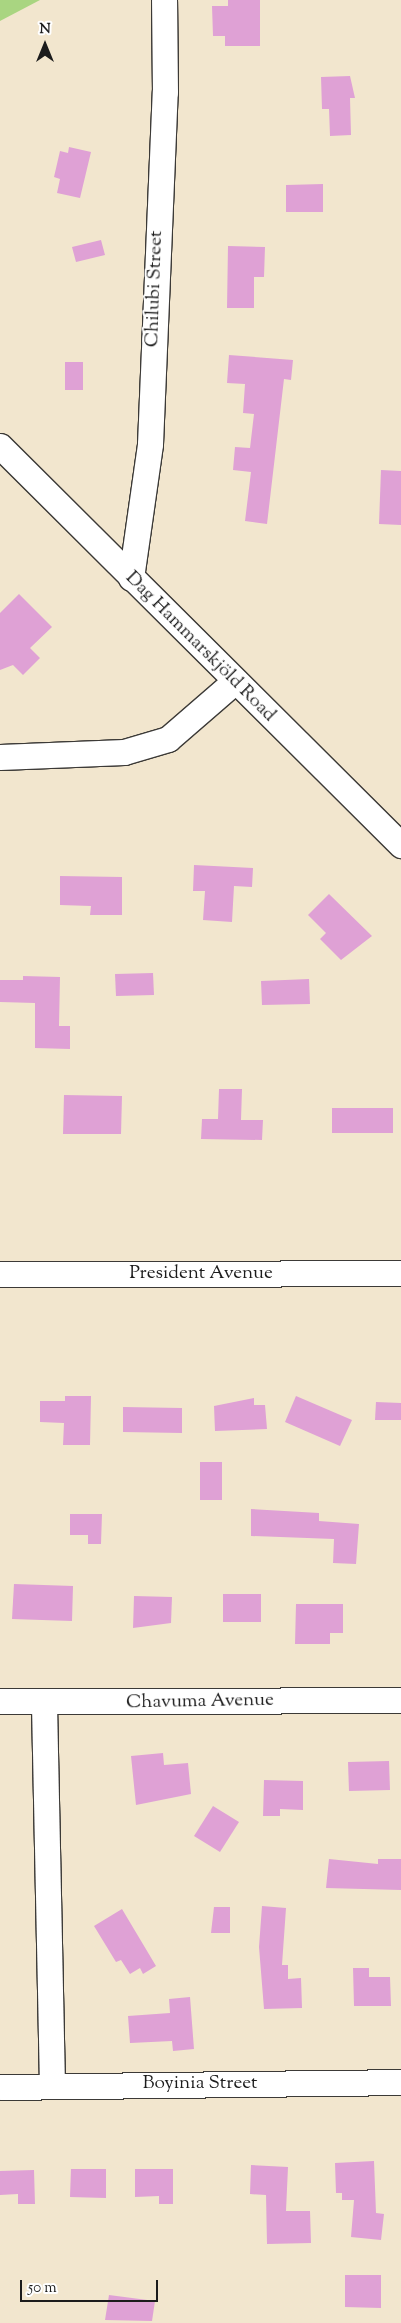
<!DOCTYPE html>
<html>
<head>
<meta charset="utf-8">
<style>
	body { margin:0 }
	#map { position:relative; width:401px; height:2323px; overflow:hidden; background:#f2e6ce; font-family:"Sorts Mill Goudy",serif }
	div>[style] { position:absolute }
	.green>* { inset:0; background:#a9d581 }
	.building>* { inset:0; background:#dfa1d5 }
	.roads { filter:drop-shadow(1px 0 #3c3a37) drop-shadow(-1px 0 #3c3a37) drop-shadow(0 1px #3c3a37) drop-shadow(0 -1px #3c3a37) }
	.minor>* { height:25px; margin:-12.5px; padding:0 12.5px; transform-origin:12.5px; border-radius:12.5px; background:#fff }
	span { translate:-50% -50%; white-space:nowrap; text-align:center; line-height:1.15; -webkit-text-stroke:4px #fff; paint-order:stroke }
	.street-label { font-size:19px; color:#1c1c1c }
	.north { position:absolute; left:20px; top:20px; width:50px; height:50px; -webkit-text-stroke:4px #fff; paint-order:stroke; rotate:0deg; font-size:14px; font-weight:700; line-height:20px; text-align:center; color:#1c1c1c }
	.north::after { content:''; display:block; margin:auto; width:18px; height:22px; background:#1c1c1c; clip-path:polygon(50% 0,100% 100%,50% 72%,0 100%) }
	.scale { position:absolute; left:20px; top:2280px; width:138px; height:22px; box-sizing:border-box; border:2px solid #1c1c1c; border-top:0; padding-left:6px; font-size:15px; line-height:18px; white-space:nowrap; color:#1c1c1c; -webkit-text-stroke:4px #fff; paint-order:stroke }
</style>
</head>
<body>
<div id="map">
	<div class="green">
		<div style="clip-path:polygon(0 0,40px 0,0 21px)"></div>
	</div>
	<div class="building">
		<div style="clip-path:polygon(228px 0,260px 0,260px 46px,225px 46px,225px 36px,213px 36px,212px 6px,228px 6px)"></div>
		<div style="clip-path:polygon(350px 76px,355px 98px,350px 98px,351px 135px,330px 136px,329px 109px,322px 109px,321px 77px)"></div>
		<div style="clip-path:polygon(69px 147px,91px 152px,80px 198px,57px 193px,60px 179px,54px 177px,60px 151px,68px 153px)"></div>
		<div style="clip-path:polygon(323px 184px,323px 212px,286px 212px,286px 185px)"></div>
		<div style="clip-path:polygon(101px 240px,105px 255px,76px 262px,72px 247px)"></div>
		<div style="clip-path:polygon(228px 246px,265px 247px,264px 277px,254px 277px,254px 308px,227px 308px)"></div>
		<div style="clip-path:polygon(229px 355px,293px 360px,291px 380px,284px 379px,267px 524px,245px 521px,251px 472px,233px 470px,235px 447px,250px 448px,254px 414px,243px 413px,245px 384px,227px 383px)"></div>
		<div style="clip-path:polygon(65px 362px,83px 362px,83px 390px,65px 390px)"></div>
		<div style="clip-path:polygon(381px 470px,401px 471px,401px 525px,379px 524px)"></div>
		<div style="clip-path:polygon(19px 594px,52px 627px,30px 648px,40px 658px,23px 675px,13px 665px,0 670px,0 613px)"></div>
		<div style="clip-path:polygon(194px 865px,253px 868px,252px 887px,234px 886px,232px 922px,203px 920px,205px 891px,193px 891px)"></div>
		<div style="clip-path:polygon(60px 876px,122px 877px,122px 915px,90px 915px,91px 906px,60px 905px)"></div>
		<div style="clip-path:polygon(329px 894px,372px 936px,341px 960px,320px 939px,326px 933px,308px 915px)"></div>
		<div style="clip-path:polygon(153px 973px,154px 995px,116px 996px,115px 974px)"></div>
		<div style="clip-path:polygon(23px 976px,60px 977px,59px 1026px,70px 1026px,70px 1049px,35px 1048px,35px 1003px,0 1002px,0 980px,23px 980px)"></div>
		<div style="clip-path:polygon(309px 979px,310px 1004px,262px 1005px,261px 981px)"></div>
		<div style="clip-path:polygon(219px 1089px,242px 1089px,241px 1120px,263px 1120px,262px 1140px,201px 1139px,202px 1119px,218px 1119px)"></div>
		<div style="clip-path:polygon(64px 1095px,122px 1096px,121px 1134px,63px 1134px)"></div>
		<div style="clip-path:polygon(332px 1108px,393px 1108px,393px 1133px,332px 1133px)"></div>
		<div style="clip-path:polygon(65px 1396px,91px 1396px,90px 1445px,63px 1445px,64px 1423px,40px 1422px,40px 1401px,65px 1401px)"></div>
		<div style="clip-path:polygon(296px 1396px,352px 1420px,340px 1446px,285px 1422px)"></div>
		<div style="clip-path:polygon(254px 1398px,254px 1405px,265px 1405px,267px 1429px,215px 1431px,214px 1406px)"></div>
		<div style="clip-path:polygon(376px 1402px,401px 1403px,401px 1420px,375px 1420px)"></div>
		<div style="clip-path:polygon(123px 1407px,182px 1408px,182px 1433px,123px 1432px)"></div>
		<div style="clip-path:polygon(200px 1462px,222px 1462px,222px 1500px,200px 1500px)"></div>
		<div style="clip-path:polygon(251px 1509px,319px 1513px,319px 1521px,359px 1524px,356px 1564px,333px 1563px,334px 1539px,251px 1536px)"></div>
		<div style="clip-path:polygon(70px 1514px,102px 1514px,101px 1544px,88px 1544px,88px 1535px,70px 1535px)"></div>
		<div style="clip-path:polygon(14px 1584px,73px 1586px,72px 1621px,12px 1619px)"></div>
		<div style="clip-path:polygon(223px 1594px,261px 1594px,261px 1622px,223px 1622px)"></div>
		<div style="clip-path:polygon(134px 1596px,172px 1597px,171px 1623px,133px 1628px)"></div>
		<div style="clip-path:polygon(296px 1604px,343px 1604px,343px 1633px,330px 1633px,330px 1644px,295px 1644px)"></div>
		<div style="clip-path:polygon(163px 1753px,164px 1765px,188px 1763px,191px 1794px,136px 1805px,131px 1756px)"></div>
		<div style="clip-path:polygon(389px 1761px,390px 1790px,349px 1791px,348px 1762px)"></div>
		<div style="clip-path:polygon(264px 1780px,303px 1781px,303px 1810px,280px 1809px,280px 1816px,263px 1816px)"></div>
		<div style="clip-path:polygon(213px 1806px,239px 1822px,220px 1852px,194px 1836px)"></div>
		<div style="clip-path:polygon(329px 1859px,378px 1864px,378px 1859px,401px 1859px,401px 1890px,326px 1888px)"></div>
		<div style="clip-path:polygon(262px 1906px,286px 1908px,282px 1965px,288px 1965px,288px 1979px,301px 1978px,302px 2008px,264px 2009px,259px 1947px)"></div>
		<div style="clip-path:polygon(214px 1907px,230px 1907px,230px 1933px,211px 1933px)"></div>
		<div style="clip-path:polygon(122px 1909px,156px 1966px,143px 1974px,140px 1968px,130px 1974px,121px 1960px,116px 1962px,94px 1926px)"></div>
		<div style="clip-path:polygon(353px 1968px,369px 1968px,369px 1977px,390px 1977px,391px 2006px,354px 2006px)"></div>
		<div style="clip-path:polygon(190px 1997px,194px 2049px,173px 2051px,172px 2041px,130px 2043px,128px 2016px,170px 2013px,169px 1999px)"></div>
		<div style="clip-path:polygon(374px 2161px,376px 2213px,384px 2214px,381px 2240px,351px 2237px,354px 2200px,342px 2200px,342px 2193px,336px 2193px,335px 2163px)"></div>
		<div style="clip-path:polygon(251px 2165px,288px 2167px,286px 2211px,310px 2211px,311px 2243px,267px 2244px,266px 2195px,250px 2194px)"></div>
		<div style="clip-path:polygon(71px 2169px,106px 2169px,106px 2198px,70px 2197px)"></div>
		<div style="clip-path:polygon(135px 2169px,173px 2169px,173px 2204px,159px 2204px,159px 2196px,135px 2197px)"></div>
		<div style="clip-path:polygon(34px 2170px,35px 2204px,18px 2204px,18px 2194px,0 2195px,0 2171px)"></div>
		<div style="clip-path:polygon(345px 2275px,381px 2275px,381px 2308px,345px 2307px)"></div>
		<div style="clip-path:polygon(109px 2295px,155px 2301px,152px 2321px,105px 2320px)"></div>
	</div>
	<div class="roads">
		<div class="minor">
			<div style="left:0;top:446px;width:566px;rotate:44.86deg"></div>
			<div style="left:131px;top:578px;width:135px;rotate:-81.9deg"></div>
			<div style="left:150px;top:444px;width:352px;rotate:-87.6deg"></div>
			<div style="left:165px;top:92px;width:92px;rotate:-90.6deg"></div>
			<div style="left:0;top:757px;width:124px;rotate:-2.3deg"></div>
			<div style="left:124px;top:752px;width:46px;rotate:-16.5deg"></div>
			<div style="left:168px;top:739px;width:89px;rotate:-40.9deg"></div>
			<div style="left:0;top:1274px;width:401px;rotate:-0.1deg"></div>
			<div style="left:0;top:1701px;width:401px;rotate:-0.1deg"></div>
			<div style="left:44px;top:1704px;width:381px;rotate:88.8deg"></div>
			<div style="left:0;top:2087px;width:401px;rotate:-0.7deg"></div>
		</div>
	</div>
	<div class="street-label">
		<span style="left:155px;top:289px;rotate:-88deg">Chilubi Street</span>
		<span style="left:200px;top:647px;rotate:45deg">Dag Hammarskjöld Road</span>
		<span style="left:201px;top:1274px">President Avenue</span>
		<span style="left:200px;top:1702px;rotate:-1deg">Chavuma Avenue</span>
		<span style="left:200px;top:2084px">Boyinia Street</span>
	</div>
	<div class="north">N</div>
	<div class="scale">50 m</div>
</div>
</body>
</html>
